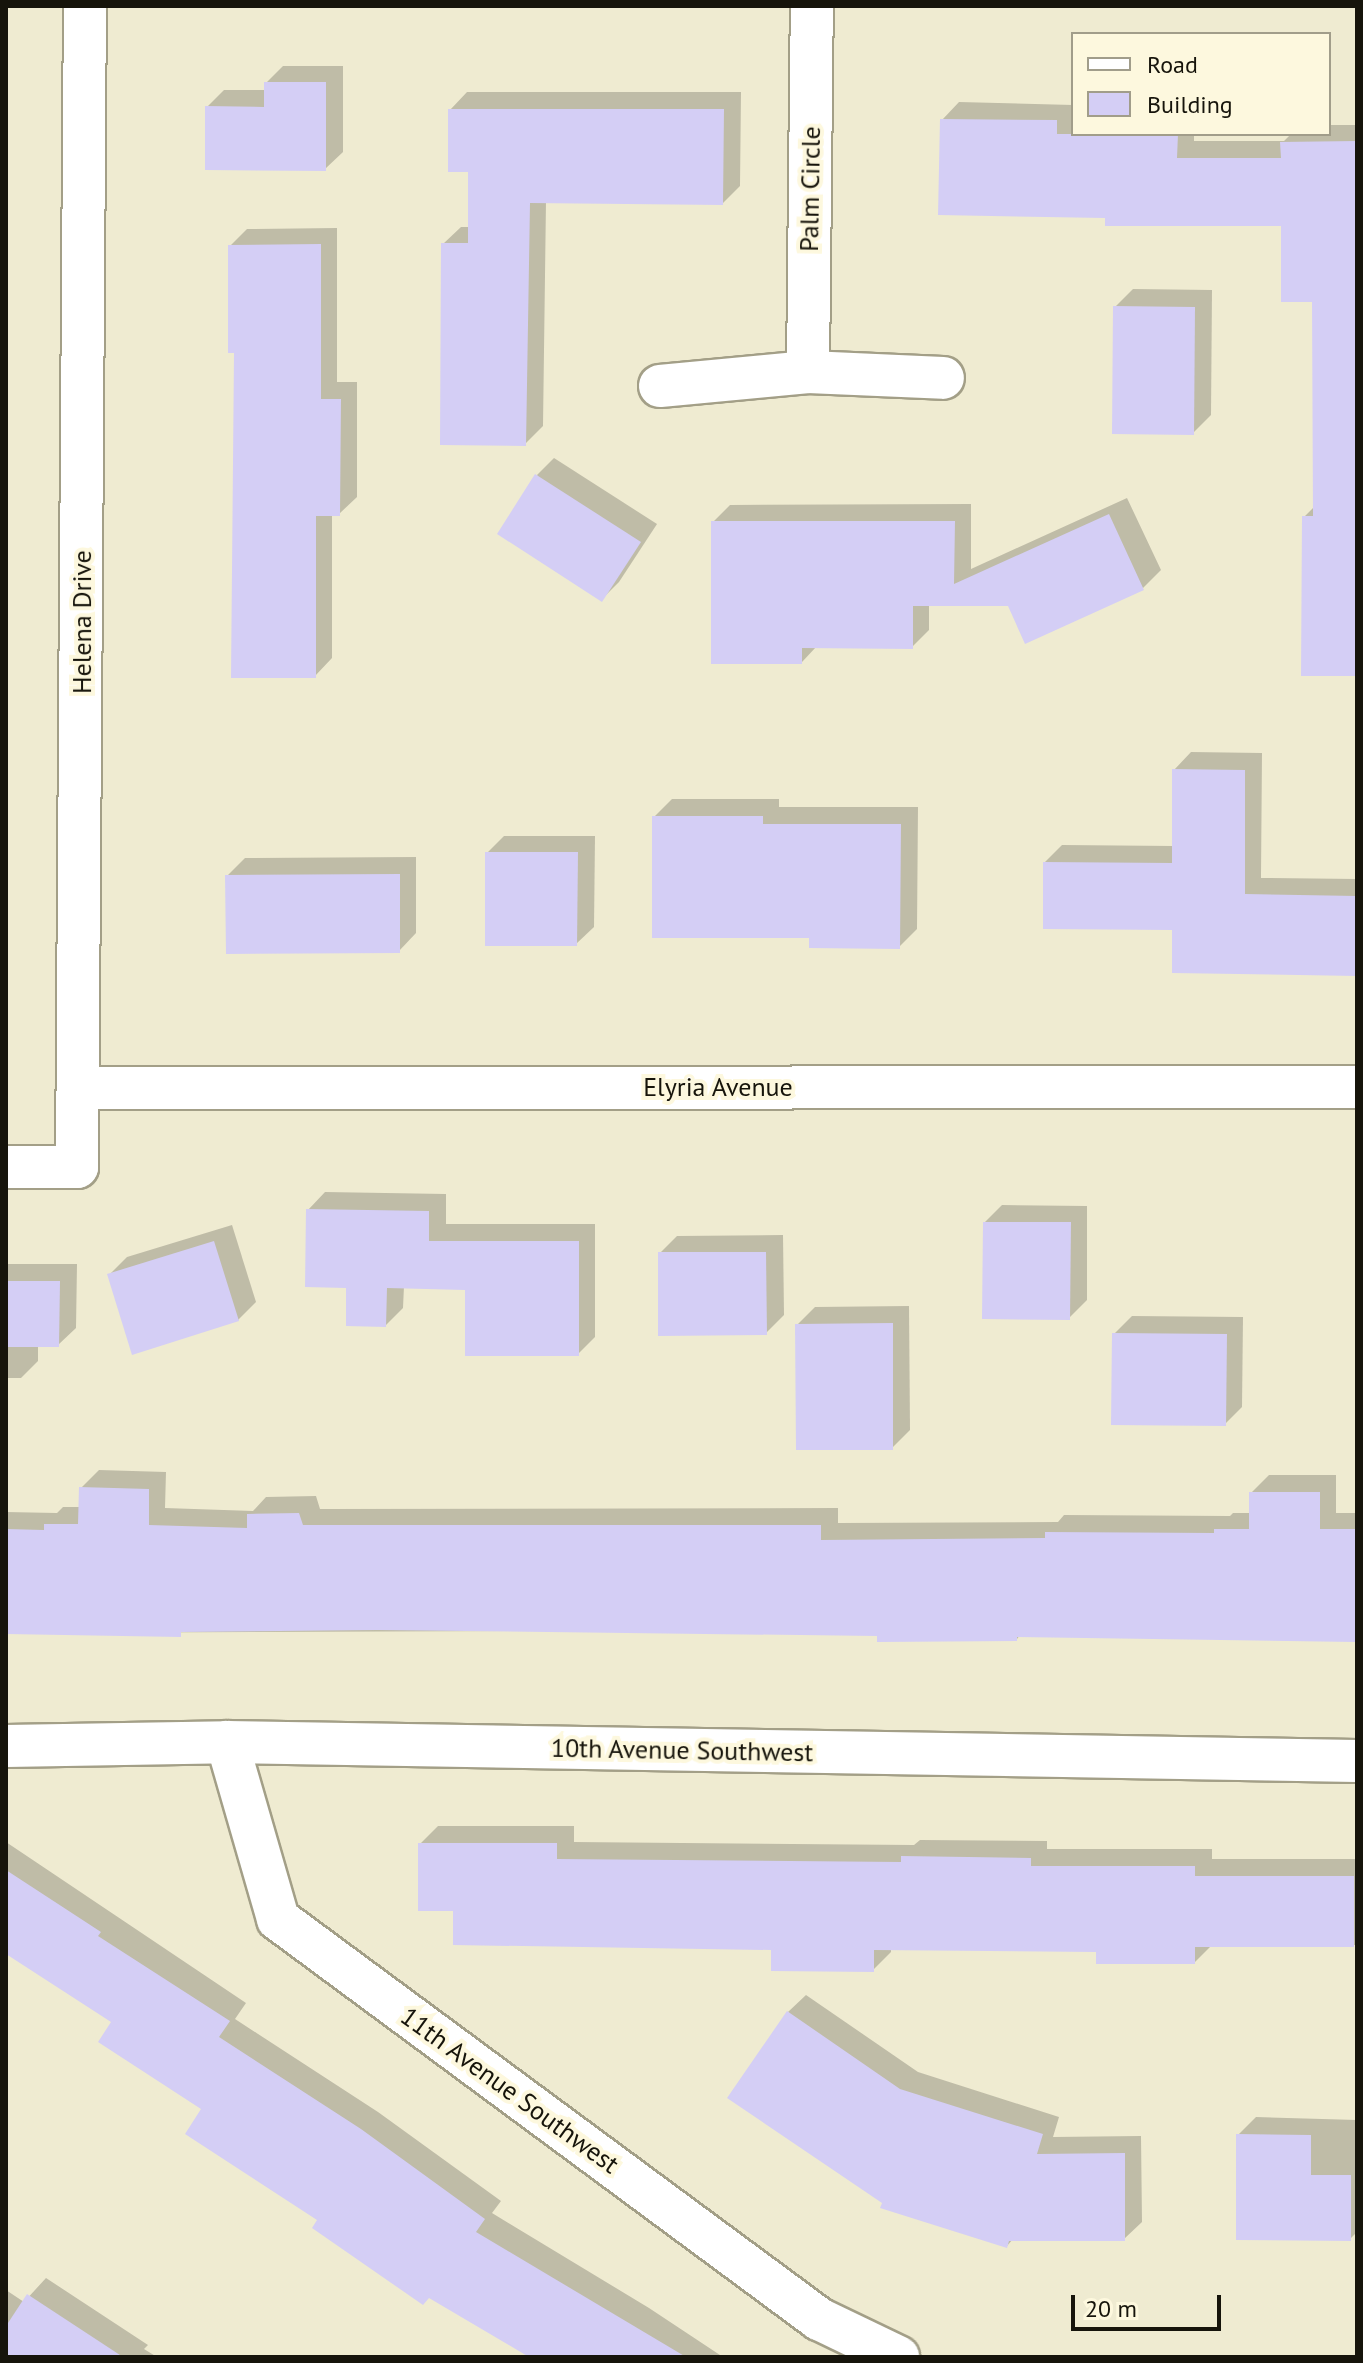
<!DOCTYPE html>
<html>
<head>
<meta charset="utf-8">
<style>
	body { margin:0 }
	#map { position:relative; width:1363px; height:2363px; overflow:hidden; background:#efebd1; font-family:"PT Sans",sans-serif }
	div>[style] { position:absolute }
	.shadow>* { inset:0; background:#0003 }
	.building>* { inset:0; background:#d4cef5 }
	.roads { filter:drop-shadow(2px 0 #a39f87) drop-shadow(-2px 0 #a39f87) drop-shadow(0 2px #a39f87) drop-shadow(0 -2px #a39f87) }
	.street>* { height:42px; margin:-21px; padding:0 21px; transform-origin:21px; border-radius:21px; background:#fff }
	span { translate:-50% -50%; white-space:nowrap; text-align:center; line-height:1.15; -webkit-text-stroke:8px #fdf8de; paint-order:stroke }
	.street-label { font-size:26px; color:#16140b }
	.frame { position:absolute; inset:0; border:8px solid #16140b; pointer-events:none }
	.legend { position:absolute; left:1071px; top:32px; width:260px; height:104px; box-sizing:border-box; background:#fdf8de; border:2px solid #a19d8a; margin:0; padding:10px 14px; list-style:none; font-size:24px; color:#16140b }
	.legend li { display:flex; align-items:center; gap:16px; height:40px }
	.legend b { width:40px; border:2px solid #a19d8a }
	.scale { position:absolute; left:1071px; top:2295px; width:150px; height:36px; box-sizing:border-box; border:4px solid #16140b; border-top:0; padding-left:10px; font-size:24px; line-height:28px; white-space:nowrap; color:#16140b; -webkit-text-stroke:6px #fdf8de; paint-order:stroke }
</style>
</head>
<body>
<div id="map">
	<div class="shadow">
		<div style="clip-path:polygon(283px 66px,343px 66px,343px 152px,325px 169px,207px 107px,224px 90px,266px 90px,266px 83px)"></div>
		<div style="clip-path:polygon(467px 92px,741px 92px,740px 186px,723px 203px,546px 201px,543px 426px,525px 444px,443px 244px,461px 227px,470px 227px,470px 170px,450px 110px)"></div>
		<div style="clip-path:polygon(959px 102px,1073px 105px,1073px 134px,1194px 134px,1194px 141px,1284px 141px,1291px 134px,1329px 134px,1329px 125px,1357px 125px,1357px 674px,1304px 517px,1315px 506px,1314px 299px,1283px 224px,1107px 216px,942px 120px)"></div>
		<div style="clip-path:polygon(337px 228px,337px 382px,357px 382px,357px 497px,339px 514px,332px 514px,332px 658px,315px 676px,236px 351px,230px 246px,247px 229px)"></div>
		<div style="clip-path:polygon(1133px 289px,1212px 290px,1211px 415px,1193px 433px,1115px 307px)"></div>
		<div style="clip-path:polygon(554px 458px,657px 524px,619px 582px,602px 599px,537px 475px)"></div>
		<div style="clip-path:polygon(1127px 498px,1161px 570px,1143px 588px,1026px 641px,1009px 604px,929px 604px,929px 630px,912px 647px,817px 646px,802px 662px,713px 522px,730px 505px,971px 504px,971px 569px)"></div>
		<div style="clip-path:polygon(1191px 752px,1262px 753px,1261px 878px,1357px 879px,1357px 974px,1174px 928px,1045px 862px,1062px 845px,1174px 846px,1174px 770px)"></div>
		<div style="clip-path:polygon(672px 799px,779px 799px,779px 807px,918px 807px,917px 929px,899px 947px,811px 936px,654px 817px)"></div>
		<div style="clip-path:polygon(504px 836px,595px 836px,594px 927px,576px 944px,487px 853px)"></div>
		<div style="clip-path:polygon(416px 857px,416px 933px,399px 951px,227px 876px,245px 858px)"></div>
		<div style="clip-path:polygon(6px 901px,7px 901px,6px 966px)"></div>
		<div style="clip-path:polygon(325px 1192px,446px 1194px,446px 1224px,595px 1224px,595px 1337px,578px 1354px,467px 1288px,404px 1286px,403px 1308px,386px 1325px,348px 1286px,308px 1210px)"></div>
		<div style="clip-path:polygon(1002px 1205px,1087px 1206px,1087px 1300px,1069px 1318px,985px 1222px)"></div>
		<div style="clip-path:polygon(232px 1225px,256px 1302px,238px 1320px,109px 1275px,127px 1257px)"></div>
		<div style="clip-path:polygon(783px 1235px,784px 1315px,766px 1333px,660px 1253px,677px 1236px)"></div>
		<div style="clip-path:polygon(6px 1264px,77px 1264px,76px 1328px,58px 1345px,38px 1345px,38px 1361px,21px 1378px,6px 1378px)"></div>
		<div style="clip-path:polygon(909px 1306px,910px 1430px,892px 1448px,797px 1325px,815px 1307px)"></div>
		<div style="clip-path:polygon(1132px 1316px,1243px 1317px,1242px 1407px,1225px 1424px,1114px 1334px)"></div>
		<div style="clip-path:polygon(99px 1470px,166px 1472px,165px 1508px,253px 1511px,266px 1497px,316px 1496px,320px 1509px,838px 1508px,838px 1523px,1058px 1522px,1064px 1515px,1230px 1516px,1233px 1513px,1251px 1513px,1251px 1493px,1269px 1475px,1336px 1475px,1336px 1513px,1357px 1513px,1357px 1640px,1020px 1635px,1017px 1639px,720px 1630px,6px 1633px,6px 1512px,57px 1513px,63px 1507px,81px 1507px,81px 1488px)"></div>
		<div style="clip-path:polygon(438px 1826px,574px 1826px,574px 1842px,914px 1845px,920px 1840px,1047px 1841px,1047px 1849px,1212px 1849px,1212px 1859px,1357px 1859px,1357px 1945px,1212px 1945px,1195px 1962px,1098px 1950px,891px 1948px,891px 1952px,873px 1970px,773px 1948px,455px 1909px,420px 1844px)"></div>
		<div style="clip-path:polygon(6px 1842px,246px 2003px,235px 2019px,378px 2112px,501px 2201px,492px 2213px,649px 2308px,723px 2357px,533px 2357px,320px 2220px,113px 2022px,8px 1954px,6px 1957px)"></div>
		<div style="clip-path:polygon(806px 1995px,918px 2072px,1059px 2117px,1053px 2137px,1141px 2136px,1142px 2222px,1124px 2239px,1013px 2239px,1007px 2246px,884px 2202px,788px 2012px)"></div>
		<div style="clip-path:polygon(1256px 2117px,1357px 2120px,1357px 2232px,1350px 2239px,1238px 2135px)"></div>
		<div style="clip-path:polygon(46px 2278px,148px 2345px,144px 2349px,157px 2357px,6px 2357px,6px 2290px,24px 2302px)"></div>
	</div>
	<div class="building">
		<div style="clip-path:polygon(264px 82px,326px 82px,326px 171px,205px 170px,205px 106px,264px 107px)"></div>
		<div style="clip-path:polygon(448px 109px,724px 109px,723px 205px,530px 203px,526px 446px,440px 445px,441px 243px,468px 243px,468px 172px,448px 172px)"></div>
		<div style="clip-path:polygon(940px 119px,1057px 120px,1057px 134px,1178px 134px,1177px 158px,1281px 158px,1280px 142px,1357px 141px,1357px 676px,1301px 676px,1302px 516px,1313px 516px,1312px 302px,1281px 302px,1281px 226px,1105px 226px,1105px 218px,938px 215px)"></div>
		<div style="clip-path:polygon(321px 244px,321px 399px,341px 399px,340px 516px,316px 516px,316px 678px,231px 678px,234px 353px,228px 353px,228px 245px)"></div>
		<div style="clip-path:polygon(1113px 306px,1195px 307px,1194px 435px,1112px 434px)"></div>
		<div style="clip-path:polygon(535px 474px,641px 542px,602px 602px,497px 534px)"></div>
		<div style="clip-path:polygon(1109px 514px,1144px 590px,1025px 644px,1008px 606px,913px 606px,913px 649px,802px 648px,802px 664px,711px 664px,711px 521px,955px 521px,954px 584px)"></div>
		<div style="clip-path:polygon(1172px 769px,1245px 770px,1245px 894px,1357px 896px,1357px 976px,1172px 973px,1172px 930px,1043px 929px,1043px 862px,1172px 863px)"></div>
		<div style="clip-path:polygon(652px 816px,763px 816px,763px 824px,901px 824px,900px 949px,809px 948px,809px 938px,652px 938px)"></div>
		<div style="clip-path:polygon(485px 852px,578px 852px,577px 946px,485px 946px)"></div>
		<div style="clip-path:polygon(400px 874px,400px 953px,226px 954px,225px 875px)"></div>
		<div style="clip-path:polygon(306px 1209px,429px 1211px,429px 1241px,579px 1241px,579px 1356px,465px 1356px,465px 1290px,387px 1288px,386px 1327px,346px 1326px,346px 1288px,305px 1287px)"></div>
		<div style="clip-path:polygon(983px 1222px,1071px 1222px,1070px 1320px,982px 1319px)"></div>
		<div style="clip-path:polygon(214px 1241px,239px 1321px,132px 1355px,107px 1274px)"></div>
		<div style="clip-path:polygon(658px 1252px,766px 1252px,767px 1335px,658px 1336px)"></div>
		<div style="clip-path:polygon(6px 1281px,60px 1281px,59px 1347px,6px 1347px)"></div>
		<div style="clip-path:polygon(893px 1323px,893px 1450px,796px 1450px,795px 1324px)"></div>
		<div style="clip-path:polygon(1112px 1333px,1227px 1334px,1226px 1426px,1111px 1425px)"></div>
		<div style="clip-path:polygon(79px 1487px,149px 1489px,149px 1525px,247px 1528px,247px 1514px,299px 1513px,303px 1525px,821px 1525px,821px 1540px,1045px 1538px,1045px 1532px,1214px 1533px,1214px 1529px,1249px 1529px,1249px 1492px,1320px 1492px,1320px 1529px,1355px 1529px,1355px 1642px,1017px 1637px,1017px 1641px,877px 1642px,877px 1636px,377px 1630px,181px 1632px,181px 1637px,6px 1634px,6px 1529px,44px 1530px,44px 1524px,78px 1524px)"></div>
		<div style="clip-path:polygon(418px 1843px,557px 1843px,557px 1859px,901px 1862px,901px 1856px,1031px 1858px,1031px 1866px,1195px 1866px,1195px 1876px,1354px 1876px,1354px 1947px,1195px 1947px,1195px 1964px,1096px 1964px,1096px 1952px,874px 1950px,874px 1972px,771px 1971px,771px 1950px,453px 1945px,453px 1911px,418px 1911px)"></div>
		<div style="clip-path:polygon(6px 1870px,101px 1932px,98px 1936px,230px 2021px,219px 2037px,361px 2129px,485px 2219px,476px 2232px,686px 2357px,529px 2357px,429px 2298px,423px 2305px,312px 2228px,317px 2220px,185px 2134px,201px 2109px,98px 2042px,111px 2022px,6px 1954px)"></div>
		<div style="clip-path:polygon(787px 2011px,900px 2089px,1043px 2134px,1037px 2154px,1125px 2153px,1125px 2241px,1009px 2241px,1007px 2248px,880px 2208px,882px 2203px,727px 2098px)"></div>
		<div style="clip-path:polygon(1236px 2134px,1311px 2135px,1311px 2175px,1351px 2175px,1351px 2241px,1236px 2240px)"></div>
		<div style="clip-path:polygon(27px 2294px,123px 2357px,6px 2357px,6px 2326px)"></div>
	</div>
	<div class="roads">
		<div class="street">
			<div style="left:808px;top:372px;width:366px;rotate:-89.4deg"></div>
			<div style="left:660px;top:386px;width:149px;rotate:-5.4deg"></div>
			<div style="left:808px;top:372px;width:135px;rotate:2.5deg"></div>
			<div style="left:80px;top:1088px;width:1277px;rotate:-0.04deg"></div>
			<div style="left:6px;top:1167px;width:71px"></div>
			<div style="left:77px;top:1167px;width:1161px;rotate:-89.61deg"></div>
			<div style="left:227px;top:1742px;width:184px;rotate:73.9deg"></div>
			<div style="left:278px;top:1919px;width:673px;rotate:36.48deg"></div>
			<div style="left:819px;top:2319px;width:88px;rotate:25.7deg"></div>
			<div style="left:6px;top:1746px;width:221px;rotate:-1deg"></div>
			<div style="left:227px;top:1742px;width:1130px;rotate:0.96deg"></div>
		</div>
	</div>
	<div class="street-label">
		<span style="left:810px;top:189px;rotate:-89deg">Palm Circle</span>
		<span style="left:82px;top:622px;rotate:-90deg">Helena Drive</span>
		<span style="left:718px;top:1087px">Elyria Avenue</span>
		<span style="left:682px;top:1750px;rotate:1deg">10th Avenue Southwest</span>
		<span style="left:510px;top:2090px;rotate:36deg">11th Avenue Southwest</span>
	</div>
	<div class="frame"></div>
	<ul class="legend">
	<li><b style="height:10px;background:#fff"></b>Road</li>
	<li><b style="height:22px;background:#d4cef5"></b>Building</li>
	</ul>
	<div class="scale">20 m</div>
</div>
</body>
</html>
